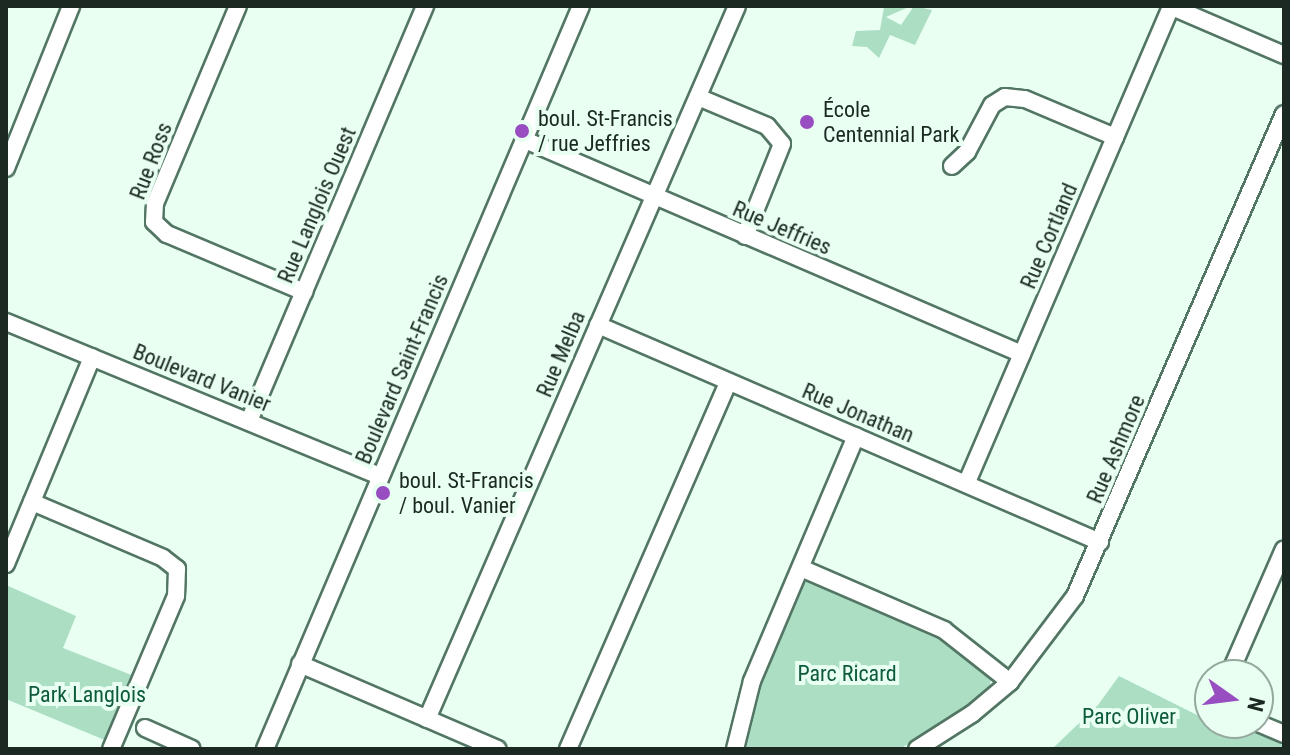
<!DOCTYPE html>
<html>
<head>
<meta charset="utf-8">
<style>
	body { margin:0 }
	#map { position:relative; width:1290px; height:755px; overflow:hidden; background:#e8fff2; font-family:"Roboto Condensed",sans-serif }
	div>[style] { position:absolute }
	.green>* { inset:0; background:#acdec4 }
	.roads { filter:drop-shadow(2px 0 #537664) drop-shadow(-2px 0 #537664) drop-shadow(0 2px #537664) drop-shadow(0 -2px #537664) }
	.minor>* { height:16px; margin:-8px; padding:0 8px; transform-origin:8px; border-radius:8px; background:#fff }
	.dots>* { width:22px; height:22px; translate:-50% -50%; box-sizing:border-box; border:4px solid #e8fff2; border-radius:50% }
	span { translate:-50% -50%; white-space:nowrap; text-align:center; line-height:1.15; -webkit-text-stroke:8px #e8fff2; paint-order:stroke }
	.poi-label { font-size:22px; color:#1b2922 }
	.left { translate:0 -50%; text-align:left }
	.street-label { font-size:22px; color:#1b2922 }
	.park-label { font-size:22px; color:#0d5a3d }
	.frame { position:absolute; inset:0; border:8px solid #1b2922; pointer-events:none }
	.north { position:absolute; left:1194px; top:659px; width:80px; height:80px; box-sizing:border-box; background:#e8fff2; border:2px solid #96a99f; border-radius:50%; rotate:104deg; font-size:22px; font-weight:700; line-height:32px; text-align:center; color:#1b2922 }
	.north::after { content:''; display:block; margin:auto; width:28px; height:36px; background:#984ec0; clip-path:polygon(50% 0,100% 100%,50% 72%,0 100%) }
</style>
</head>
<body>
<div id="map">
	<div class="green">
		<div style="clip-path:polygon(911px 6px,886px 17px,901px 25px,914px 6px,932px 10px,915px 45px,890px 35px,879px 58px,867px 47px,852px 46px,856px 31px,880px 30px,884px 7px)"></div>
		<div style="clip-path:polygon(811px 580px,944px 637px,992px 676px,988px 693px,900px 749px,744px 749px,758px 689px,802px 584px)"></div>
		<div style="clip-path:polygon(6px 585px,76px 616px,63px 648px,134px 676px,107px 741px,6px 699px)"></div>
		<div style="clip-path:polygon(1119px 676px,1203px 718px,1210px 709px,1210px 723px,1242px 723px,1284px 741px,1284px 749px,1052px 749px,1098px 705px)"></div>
	</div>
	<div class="roads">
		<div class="minor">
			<div style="left:238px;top:6px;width:214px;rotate:112.8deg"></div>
			<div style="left:155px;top:203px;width:19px;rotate:93deg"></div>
			<div style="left:154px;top:222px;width:18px;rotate:43deg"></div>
			<div style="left:167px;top:234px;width:149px;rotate:22.9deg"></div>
			<div style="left:1170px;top:6px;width:124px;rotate:23.3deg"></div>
			<div style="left:698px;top:97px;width:75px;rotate:22.8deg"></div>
			<div style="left:767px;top:126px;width:23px;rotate:50deg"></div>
			<div style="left:782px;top:144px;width:99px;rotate:111.9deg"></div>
			<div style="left:525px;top:140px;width:541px;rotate:23.3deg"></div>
			<div style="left:952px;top:166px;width:21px;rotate:-43deg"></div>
			<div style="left:967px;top:152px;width:53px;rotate:-62deg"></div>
			<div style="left:992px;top:105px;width:15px;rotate:-32deg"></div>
			<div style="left:1005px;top:97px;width:20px;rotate:6deg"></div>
			<div style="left:1025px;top:99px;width:98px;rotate:22.9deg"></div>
			<div style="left:6px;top:168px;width:175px;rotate:-68.1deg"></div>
			<div style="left:6px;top:322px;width:404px;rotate:22.4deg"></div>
			<div style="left:598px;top:325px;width:547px;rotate:23.38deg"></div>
			<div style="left:249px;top:421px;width:451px;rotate:-67deg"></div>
			<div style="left:967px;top:482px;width:517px;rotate:-66.76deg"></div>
			<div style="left:32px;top:502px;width:142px;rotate:23.1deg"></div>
			<div style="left:163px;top:558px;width:18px;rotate:38deg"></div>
			<div style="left:177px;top:569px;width:27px;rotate:92deg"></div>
			<div style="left:176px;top:596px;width:166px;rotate:113deg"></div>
			<div style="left:6px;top:564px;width:224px;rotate:-67.4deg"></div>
			<div style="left:801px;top:568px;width:156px;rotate:23.4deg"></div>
			<div style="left:944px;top:630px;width:84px;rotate:38.2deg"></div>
			<div style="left:300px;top:664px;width:215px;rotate:23.3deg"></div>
			<div style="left:1229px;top:675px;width:137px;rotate:-66.4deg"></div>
			<div style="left:427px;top:719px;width:777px;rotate:-66.5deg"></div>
			<div style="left:1258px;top:723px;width:28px;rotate:23deg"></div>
			<div style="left:145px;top:728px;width:51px;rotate:24.1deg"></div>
			<div style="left:265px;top:749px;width:807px;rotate:-66.96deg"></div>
			<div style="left:568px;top:749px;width:400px;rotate:-66.4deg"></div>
			<div style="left:735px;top:749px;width:70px;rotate:-76deg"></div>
			<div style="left:752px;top:681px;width:266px;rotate:-67deg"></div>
			<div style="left:917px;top:749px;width:65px;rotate:-32.5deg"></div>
			<div style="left:972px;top:714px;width:50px;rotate:-40.1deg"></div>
			<div style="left:1010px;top:682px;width:108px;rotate:-52.9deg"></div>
			<div style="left:1075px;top:596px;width:525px;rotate:-66.56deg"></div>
		</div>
	</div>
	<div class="dots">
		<div style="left:807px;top:122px;background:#984ec0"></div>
		<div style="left:522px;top:131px;background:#984ec0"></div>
		<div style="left:383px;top:493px;background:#984ec0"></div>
	</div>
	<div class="poi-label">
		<span class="left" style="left:823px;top:122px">École<br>Centennial Park</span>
		<span class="left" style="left:538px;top:131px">boul. St-Francis<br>/ rue Jeffries</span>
		<span class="left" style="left:399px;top:493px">boul. St-Francis<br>/ boul. Vanier</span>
	</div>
	<div class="street-label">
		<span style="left:151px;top:161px;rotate:-69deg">Rue Ross</span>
		<span style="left:317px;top:205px;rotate:-67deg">Rue Langlois Ouest</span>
		<span style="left:782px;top:228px;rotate:23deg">Rue Jeffries</span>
		<span style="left:1049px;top:236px;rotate:-67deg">Rue Cortland</span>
		<span style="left:561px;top:354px;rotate:-67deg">Rue Melba</span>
		<span style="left:402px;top:369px;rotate:-67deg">Boulevard Saint-Francis</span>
		<span style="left:202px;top:378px;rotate:22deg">Boulevard Vanier</span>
		<span style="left:858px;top:413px;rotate:23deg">Rue Jonathan</span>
		<span style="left:1116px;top:449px;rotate:-67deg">Rue Ashmore</span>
	</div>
	<div class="park-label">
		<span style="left:847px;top:674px">Parc Ricard</span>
		<span style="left:87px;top:695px">Park Langlois</span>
		<span style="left:1129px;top:717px">Parc Oliver</span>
	</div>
	<div class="frame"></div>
	<div class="north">N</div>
</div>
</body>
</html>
